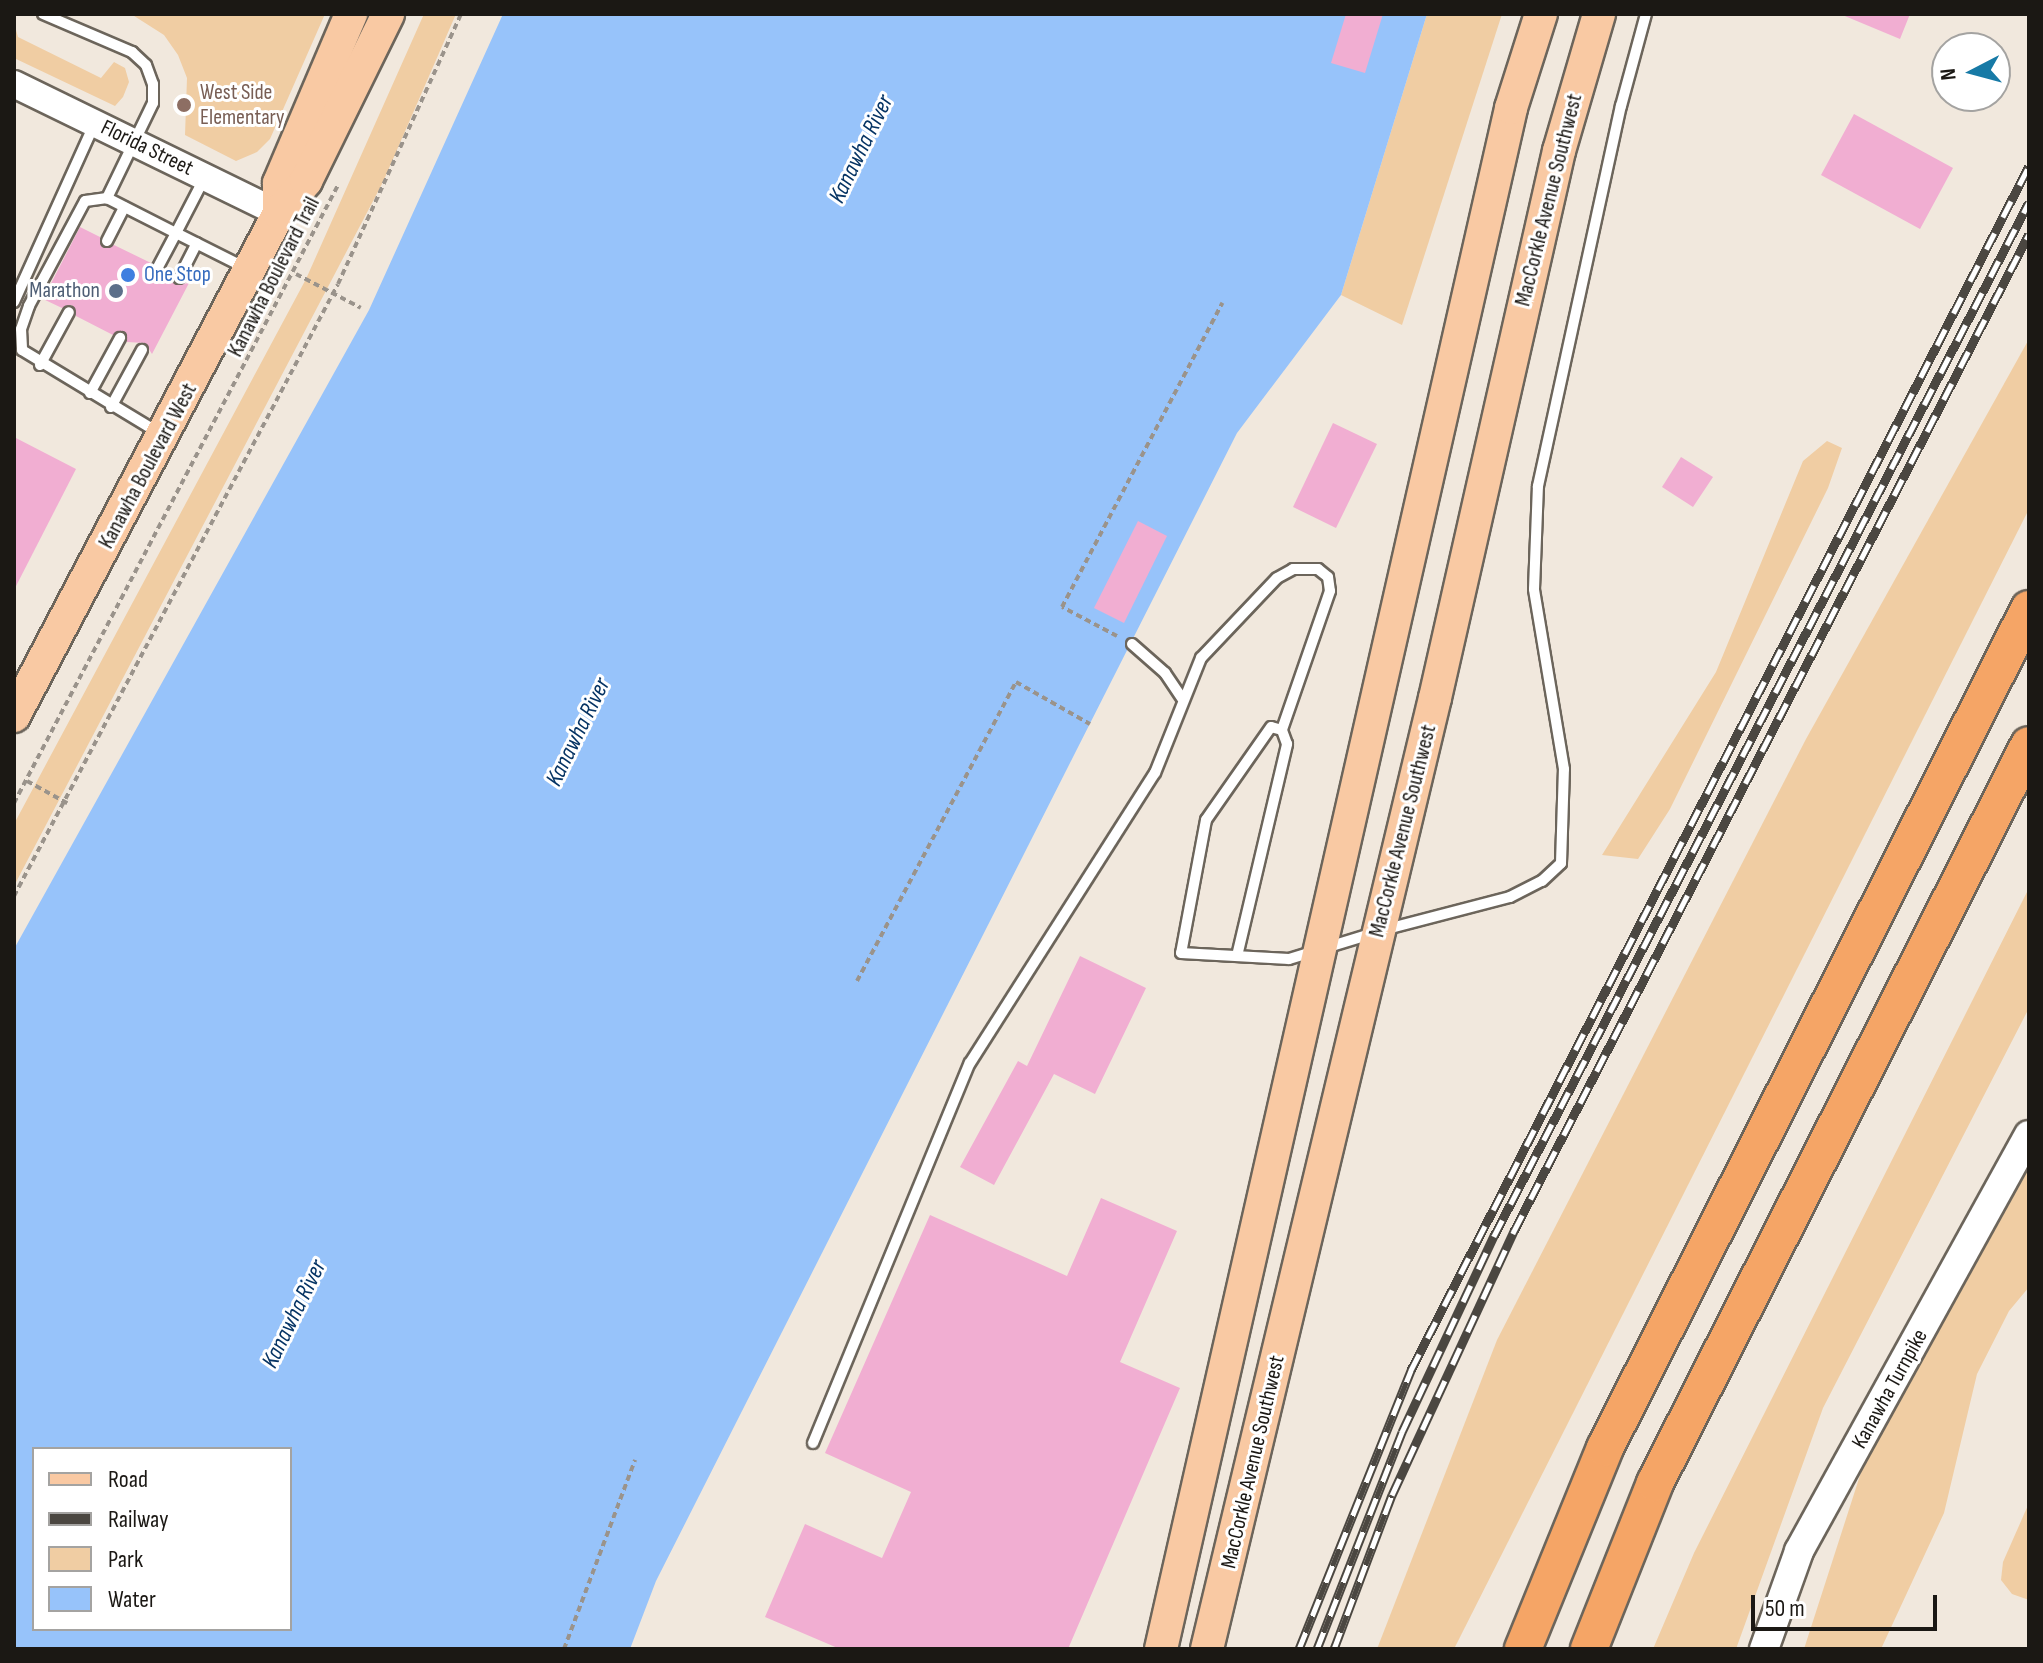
<!DOCTYPE html>
<html>
<head>
<meta charset="utf-8">
<style>
	body { margin:0 }
	#map { position:relative; width:2043px; height:1663px; overflow:hidden; background:#f1e8dd; font-family:"Sofia Sans Condensed",sans-serif }
	div>[style] { position:absolute }
	.green>* { inset:0; background:#f0cda3 }
	.water>* { inset:0; background:#97c3fa }
	.building>* { inset:0; background:#f1aed2 }
	.path>* { height:4px; margin-top:-2px; transform-origin:0; background:repeating-linear-gradient(90deg,#9a938b 0 6px,transparent 0 10px) }
	.roads { filter:drop-shadow(2px 0 #6c655b) drop-shadow(-2px 0 #6c655b) drop-shadow(0 2px #6c655b) drop-shadow(0 -2px #6c655b) }
	.service>* { height:10px; margin:-5px; padding:0 5px; transform-origin:5px; border-radius:5px; background:#fff }
	.tertiary>* { height:26px; margin:-13px; padding:0 13px; transform-origin:13px; border-radius:13px; background:#fff }
	.secondary>* { height:28px; margin:-14px; padding:0 14px; transform-origin:14px; border-radius:14px; background:#fff }
	.primary>* { height:32px; margin:-16px; padding:0 16px; transform-origin:16px; border-radius:16px; background:#f9c9a3 }
	.motorway>* { height:36px; margin:-18px; padding:0 18px; transform-origin:18px; border-radius:18px; background:#f5a566 }
	.rail>* { height:9px; margin-top:-4.5px; transform-origin:0; background:repeating-linear-gradient(90deg,#fff 0 18px,#4b4741 0 36px); box-sizing:border-box; border-block:2px solid #4b4741 }
	.dots>* { width:22px; height:22px; translate:-50% -50%; box-sizing:border-box; border:4px solid #fff; border-radius:50% }
	span { translate:-50% -50%; white-space:nowrap; text-align:center; line-height:1.15; -webkit-text-stroke:6px #fff; paint-order:stroke }
	.education-label { font-size:22px; color:#785e54 }
	.left { translate:0 -50%; text-align:left }
	.street-label { font-size:22px; color:#1b1814 }
	.shop-label { font-size:22px; color:#366cbe }
	.service-label { font-size:22px; color:#4e5e75 }
	.right { translate:-100% -50%; text-align:right }
	.water-label { font-size:24px; color:#063464; font-style:italic }
	.frame { position:absolute; inset:0; border:16px solid #1b1814; pointer-events:none }
	.legend { position:absolute; left:32px; top:1447px; width:260px; height:184px; box-sizing:border-box; background:#fff; border:2px solid #a4a3a1; margin:0; padding:10px 14px; list-style:none; font-size:24px; color:#1b1814 }
	.legend li { display:flex; align-items:center; gap:16px; height:40px }
	.legend b { width:40px; border:2px solid #a4a3a1 }
	.north { position:absolute; left:1931px; top:32px; width:80px; height:80px; box-sizing:border-box; background:#fff; border:2px solid #a4a3a1; border-radius:50%; rotate:264deg; font-size:22px; font-weight:700; line-height:32px; text-align:center; color:#1b1814 }
	.north::after { content:''; display:block; margin:auto; width:28px; height:36px; background:#177aa6; clip-path:polygon(50% 0,100% 100%,50% 72%,0 100%) }
	.scale { position:absolute; left:1751px; top:1595px; width:186px; height:36px; box-sizing:border-box; border:4px solid #1b1814; border-top:0; padding-left:10px; font-size:24px; line-height:28px; white-space:nowrap; color:#1b1814; -webkit-text-stroke:6px #fff; paint-order:stroke }
</style>
</head>
<body>
<div id="map">
	<div class="green">
		<div style="clip-path:polygon(131px 14px,325px 14px,270px 139px,257px 152px,236px 161px,185px 135px,187px 78px,178px 55px,164px 35px)"></div>
		<div style="clip-path:polygon(424px 14px,456px 14px,383px 182px,14px 886px,14px 824px,306px 279px)"></div>
		<div style="clip-path:polygon(1427px 14px,1502px 14px,1402px 325px,1341px 295px)"></div>
		<div style="clip-path:polygon(14px 23px,18px 37px,101px 78px,114px 62px,125px 68px,129px 82px,123px 97px,115px 106px,14px 58px)"></div>
		<div style="clip-path:polygon(2029px 339px,2029px 509px,1454px 1649px,1377px 1649px,1497px 1340px,1806px 739px)"></div>
		<div style="clip-path:polygon(1827px 441px,1842px 448px,1828px 488px,1670px 809px,1638px 859px,1602px 855px,1716px 672px,1803px 461px)"></div>
		<div style="clip-path:polygon(2029px 888px,2029px 1008px,1823px 1408px,1736px 1649px,1653px 1649px,1694px 1553px)"></div>
		<div style="clip-path:polygon(2029px 1167px,2029px 1287px,2009px 1311px,1977px 1374px,1944px 1513px,1881px 1649px,1804px 1649px,1864px 1463px)"></div>
		<div style="clip-path:polygon(2029px 1503px,2029px 1600px,2012px 1594px,2001px 1580px,2003px 1562px)"></div>
	</div>
	<div class="water">
		<div style="clip-path:polygon(evenodd,503px 14px,1427px 14px,1341px 295px,1237px 433px,656px 1581px,630px 1649px,14px 1649px,14px 949px,369px 310px,503px 14px,34px 1449px,290px 1449px,290px 1629px,34px 1629px,34px 1449px)"></div>
	</div>
	<div class="building">
		<div style="clip-path:polygon(1346px 14px,1383px 14px,1365px 73px,1331px 63px)"></div>
		<div style="clip-path:polygon(1840px 14px,1910px 14px,1900px 39px)"></div>
		<div style="clip-path:polygon(1854px 114px,1953px 168px,1920px 229px,1821px 175px)"></div>
		<div style="clip-path:polygon(80px 227px,100px 237px,103px 248px,114px 245px,151px 263px,155px 274px,172px 274px,176px 285px,189px 283px,152px 354px,145px 343px,127px 342px,123px 331px,113px 335px,76px 316px,72px 305px,62px 308px,43px 299px)"></div>
		<div style="clip-path:polygon(1333px 423px,1377px 444px,1336px 528px,1293px 507px)"></div>
		<div style="clip-path:polygon(14px 437px,76px 469px,14px 590px)"></div>
		<div style="clip-path:polygon(1681px 457px,1713px 477px,1693px 507px,1662px 487px)"></div>
		<div style="clip-path:polygon(1138px 521px,1167px 536px,1124px 623px,1094px 608px)"></div>
		<div style="clip-path:polygon(1080px 956px,1146px 988px,1095px 1094px,1054px 1074px,994px 1185px,960px 1167px,1018px 1061px,1027px 1066px)"></div>
		<div style="clip-path:polygon(1101px 1198px,1177px 1231px,1120px 1362px,1180px 1388px,1068px 1649px,840px 1649px,765px 1617px,805px 1524px,882px 1558px,911px 1492px,825px 1453px,930px 1215px,1067px 1276px)"></div>
	</div>
	<div class="path">
		<div style="left:296px;top:274px;width:73px;rotate:27.6deg"></div>
		<div style="left:1117px;top:636px;width:62px;rotate:-152.2deg"></div>
		<div style="left:1062px;top:607px;width:344px;rotate:-62.2deg"></div>
		<div style="left:27px;top:781px;width:46px;rotate:28.8deg"></div>
		<div style="left:14px;top:803px;width:698px;rotate:-62.33deg"></div>
		<div style="left:14px;top:896px;width:692px;rotate:-62.1deg"></div>
		<div style="left:338px;top:284px;width:297px;rotate:-65.5deg"></div>
		<div style="left:857px;top:981px;width:339px;rotate:-62deg"></div>
		<div style="left:1016px;top:682px;width:85px;rotate:29.6deg"></div>
		<div style="left:564px;top:1649px;width:202px;rotate:-69.4deg"></div>
	</div>
	<div class="roads">
		<div class="service">
			<div style="left:43px;top:14px;width:97px;rotate:23.1deg"></div>
			<div style="left:132px;top:52px;width:19px;rotate:43deg"></div>
			<div style="left:146px;top:65px;width:20px;rotate:70deg"></div>
			<div style="left:153px;top:84px;width:19px;rotate:90deg"></div>
			<div style="left:153px;top:103px;width:106px;rotate:115.8deg"></div>
			<div style="left:107px;top:198px;width:77px;rotate:26.9deg"></div>
			<div style="left:176px;top:233px;width:63px;rotate:-62.6deg"></div>
			<div style="left:107px;top:198px;width:22px;rotate:172deg"></div>
			<div style="left:85px;top:201px;width:119px;rotate:118.1deg"></div>
			<div style="left:29px;top:306px;width:24px;rotate:109deg"></div>
			<div style="left:21px;top:329px;width:21px;rotate:87deg"></div>
			<div style="left:22px;top:350px;width:160px;rotate:31.2deg"></div>
			<div style="left:107px;top:241px;width:38px;rotate:-63deg"></div>
			<div style="left:158px;top:267px;width:38px;rotate:-62deg"></div>
			<div style="left:176px;top:233px;width:78px;rotate:26.6deg"></div>
			<div style="left:179px;top:278px;width:39px;rotate:-63deg"></div>
			<div style="left:14px;top:302px;width:194px;rotate:-65.7deg"></div>
			<div style="left:40px;top:365px;width:60px;rotate:-61.3deg"></div>
			<div style="left:90px;top:393px;width:63px;rotate:-61.4deg"></div>
			<div style="left:111px;top:407px;width:65px;rotate:-61.5deg"></div>
			<div style="left:1132px;top:644px;width:44px;rotate:41.3deg"></div>
			<div style="left:1165px;top:673px;width:30px;rotate:56deg"></div>
			<div style="left:1387px;top:929px;width:127px;rotate:-14.6deg"></div>
			<div style="left:1510px;top:897px;width:36px;rotate:-27deg"></div>
			<div style="left:1542px;top:881px;width:26px;rotate:-43deg"></div>
			<div style="left:1561px;top:863px;width:94px;rotate:-88.2deg"></div>
			<div style="left:1564px;top:769px;width:182px;rotate:-99.5deg"></div>
			<div style="left:1534px;top:589px;width:103px;rotate:-87.8deg"></div>
			<div style="left:1538px;top:486px;width:389px;rotate:-77.7deg"></div>
			<div style="left:1621px;top:106px;width:95px;rotate:-74.8deg"></div>
			<div style="left:1237px;top:956px;width:218px;rotate:-76.7deg"></div>
			<div style="left:1287px;top:744px;width:15px;rotate:-110deg"></div>
			<div style="left:1282px;top:730px;width:11px;rotate:-165deg"></div>
			<div style="left:1271px;top:727px;width:113px;rotate:125deg"></div>
			<div style="left:1206px;top:820px;width:135px;rotate:100.6deg"></div>
			<div style="left:1181px;top:953px;width:108px;rotate:3.2deg"></div>
			<div style="left:1289px;top:959px;width:86px;rotate:-17deg"></div>
			<div style="left:813px;top:1443px;width:411px;rotate:-67.6deg"></div>
			<div style="left:970px;top:1063px;width:344px;rotate:-57.5deg"></div>
			<div style="left:1155px;top:773px;width:124px;rotate:-68.2deg"></div>
			<div style="left:1201px;top:658px;width:110px;rotate:-46.5deg"></div>
			<div style="left:1277px;top:578px;width:18px;rotate:-29deg"></div>
			<div style="left:1293px;top:569px;width:25px"></div>
			<div style="left:1318px;top:569px;width:13px;rotate:39deg"></div>
			<div style="left:1328px;top:577px;width:14px;rotate:82deg"></div>
			<div style="left:1330px;top:591px;width:147px;rotate:109.1deg"></div>
		</div>
		<div class="tertiary">
			<div style="left:14px;top:84px;width:295px;rotate:26deg"></div>
		</div>
		<div class="secondary">
			<div style="left:1764px;top:1649px;width:104px;rotate:-70.3deg"></div>
			<div style="left:1799px;top:1551px;width:475px;rotate:-61.1deg"></div>
		</div>
		<div class="primary">
			<div style="left:279px;top:213px;width:30px;rotate:-90deg"></div>
			<div style="left:279px;top:183px;width:184px;rotate:-66.9deg"></div>
			<div style="left:14px;top:716px;width:569px;rotate:-62.22deg"></div>
			<div style="left:279px;top:213px;width:42px;rotate:-49.8deg"></div>
			<div style="left:306px;top:181px;width:186px;rotate:-63.8deg"></div>
			<div style="left:1161px;top:1649px;width:1580px;rotate:-77.2deg"></div>
			<div style="left:1511px;top:108px;width:99px;rotate:-72.3deg"></div>
			<div style="left:1207px;top:1649px;width:978px;rotate:-76.52deg"></div>
			<div style="left:1435px;top:698px;width:561px;rotate:-77.23deg"></div>
			<div style="left:1559px;top:151px;width:143px;rotate:-73.7deg"></div>
		</div>
		<div class="motorway">
			<div style="left:1523px;top:1649px;width:217px;rotate:-67.8deg"></div>
			<div style="left:1605px;top:1448px;width:940px;rotate:-63.19deg"></div>
			<div style="left:1589px;top:1649px;width:179px;rotate:-68.3deg"></div>
			<div style="left:1655px;top:1483px;width:827px;rotate:-63.13deg"></div>
		</div>
	</div>
	<div class="rail">
		<div style="left:1299px;top:1649px;width:301px;rotate:-68.1deg"></div>
		<div style="left:1411px;top:1370px;width:1353px;rotate:-62.83deg"></div>
		<div style="left:1317px;top:1649px;width:233px;rotate:-68.6deg"></div>
		<div style="left:1402px;top:1432px;width:217px;rotate:-64.9deg"></div>
		<div style="left:1494px;top:1236px;width:1164px;rotate:-62.64deg"></div>
		<div style="left:1334px;top:1649px;width:165px;rotate:-69.4deg"></div>
		<div style="left:1392px;top:1495px;width:291px;rotate:-65.2deg"></div>
		<div style="left:1514px;top:1231px;width:1122px;rotate:-62.68deg"></div>
	</div>
	<div class="dots">
		<div style="left:184px;top:105px;background:#8d6e63"></div>
		<div style="left:128px;top:275px;background:#3f7fe0"></div>
		<div style="left:116px;top:291px;background:#5c6f8a"></div>
	</div>
	<div class="education-label">
		<span class="left" style="left:200px;top:105px">West Side<br>Elementary</span>
	</div>
	<div class="street-label">
		<span style="left:147px;top:148px;rotate:26deg">Florida Street</span>
		<span style="left:1549px;top:200px;rotate:-76deg">MacCorkle Avenue Southwest</span>
		<span style="left:274px;top:277px;rotate:-63deg">Kanawha Boulevard Trail</span>
		<span style="left:148px;top:466px;rotate:-62deg">Kanawha Boulevard West</span>
		<span style="left:1403px;top:831px;rotate:-76deg">MacCorkle Avenue Southwest</span>
		<span style="left:1890px;top:1389px;rotate:-61deg">Kanawha Turnpike</span>
		<span style="left:1253px;top:1462px;rotate:-77deg">MacCorkle Avenue Southwest</span>
	</div>
	<div class="shop-label">
		<span class="left" style="left:144px;top:275px">One Stop</span>
	</div>
	<div class="service-label">
		<span class="right" style="left:100px;top:291px">Marathon</span>
	</div>
	<div class="water-label">
		<span style="left:861px;top:149px;rotate:-64deg">Kanawha River</span>
		<span style="left:578px;top:732px;rotate:-64deg">Kanawha River</span>
		<span style="left:294px;top:1314px;rotate:-64deg">Kanawha River</span>
	</div>
	<div class="frame"></div>
	<ul class="legend">
	<li><b style="height:10px;background:#f9c9a3"></b>Road</li>
	<li><b style="height:10px;background:#4b4741"></b>Railway</li>
	<li><b style="height:22px;background:#f0cda3"></b>Park</li>
	<li><b style="height:22px;background:#97c3fa"></b>Water</li>
	</ul>
	<div class="north">N</div>
	<div class="scale">50 m</div>
</div>
</body>
</html>
